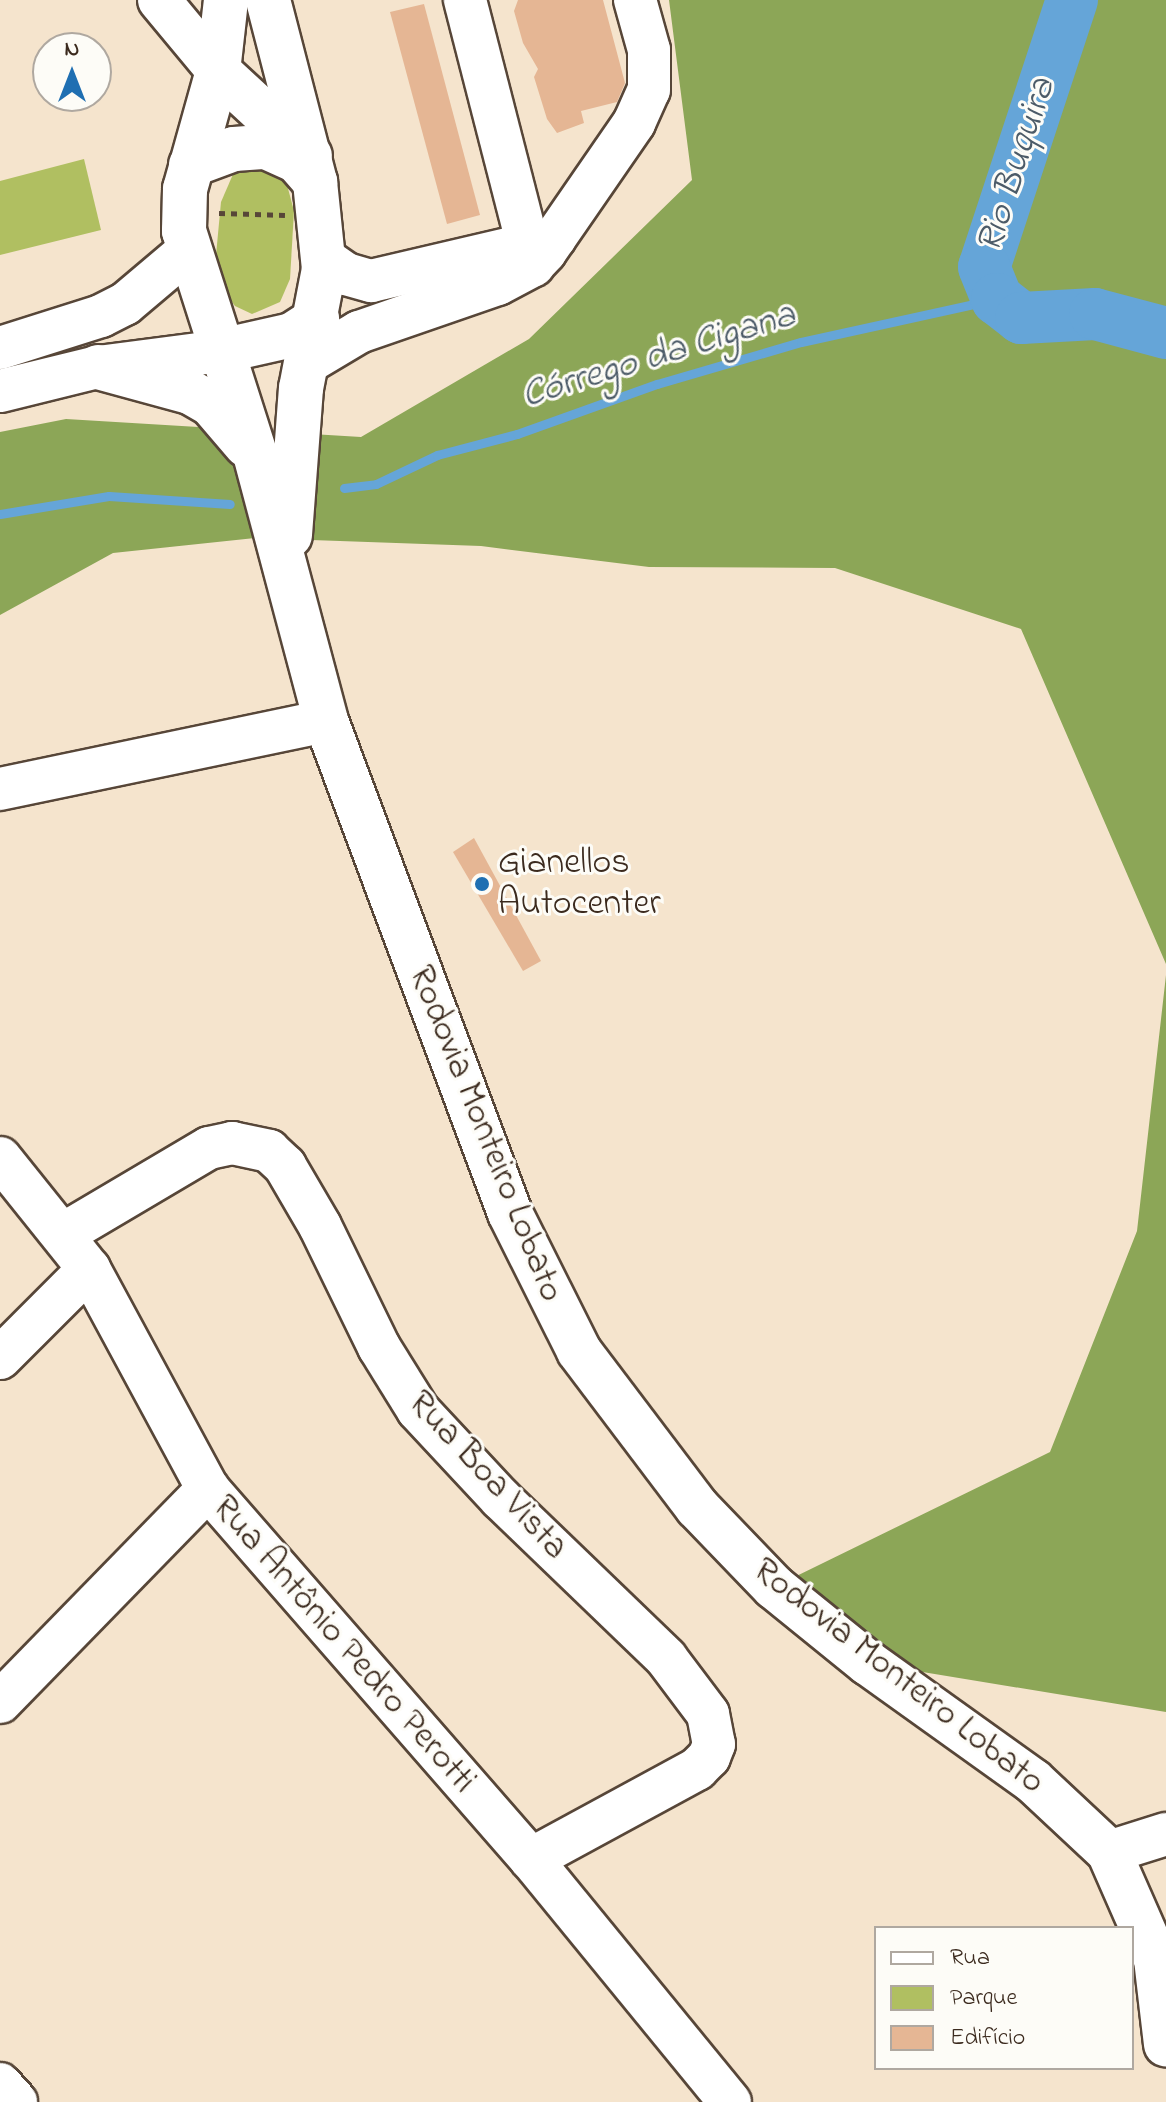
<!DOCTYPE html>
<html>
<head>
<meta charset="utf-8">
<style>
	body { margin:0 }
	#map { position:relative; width:1166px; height:2102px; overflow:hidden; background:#f5e4cd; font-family:"Indie Flower",sans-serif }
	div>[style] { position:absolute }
	.green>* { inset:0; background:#b0bf61 }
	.forest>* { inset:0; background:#8ca657 }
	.stream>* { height:9px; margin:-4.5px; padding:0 4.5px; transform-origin:4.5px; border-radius:4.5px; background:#65a5d8 }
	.river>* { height:52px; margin:-26px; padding:0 26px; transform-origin:26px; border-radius:26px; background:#65a5d8 }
	.building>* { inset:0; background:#e5b694 }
	.path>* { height:5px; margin-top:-2.5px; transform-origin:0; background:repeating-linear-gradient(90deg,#574638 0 6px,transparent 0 12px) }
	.roads { filter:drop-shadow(2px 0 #574638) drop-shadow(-2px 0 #574638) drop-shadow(0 2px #574638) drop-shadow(0 -2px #574638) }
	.minor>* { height:42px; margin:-21px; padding:0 21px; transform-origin:21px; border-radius:21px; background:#fff }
	.major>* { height:44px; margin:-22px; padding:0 22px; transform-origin:22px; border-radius:22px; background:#fff }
	.dots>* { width:22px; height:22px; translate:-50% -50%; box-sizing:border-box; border:4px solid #fdfcf7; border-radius:50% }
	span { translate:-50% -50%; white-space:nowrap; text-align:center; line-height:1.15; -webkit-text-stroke:6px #fdfcf7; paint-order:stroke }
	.poi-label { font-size:36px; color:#3b2a1e }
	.left { translate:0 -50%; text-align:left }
	.street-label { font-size:36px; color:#3b2a1e }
	.water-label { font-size:38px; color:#4c5b68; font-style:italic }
	.legend { position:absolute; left:874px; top:1926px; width:260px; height:144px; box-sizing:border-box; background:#fdfcf7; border:2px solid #afa8a0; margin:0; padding:10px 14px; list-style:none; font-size:24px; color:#3b2a1e }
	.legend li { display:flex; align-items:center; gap:16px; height:40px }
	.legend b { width:40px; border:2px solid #afa8a0 }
	.north { position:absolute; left:32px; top:32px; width:80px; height:80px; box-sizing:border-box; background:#fdfcf7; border:2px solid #afa8a0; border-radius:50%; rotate:0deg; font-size:22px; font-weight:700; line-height:32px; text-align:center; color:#3b2a1e }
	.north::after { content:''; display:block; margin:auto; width:28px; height:36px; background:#1f6fb2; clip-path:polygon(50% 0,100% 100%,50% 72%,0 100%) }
</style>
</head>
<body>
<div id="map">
	<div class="green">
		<div style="clip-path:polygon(252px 157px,286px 181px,294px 211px,290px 279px,280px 302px,252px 314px,235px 306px,226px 294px,216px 255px,221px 202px,237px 165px)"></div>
		<div style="clip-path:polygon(84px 159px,101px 230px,0 255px,0 181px)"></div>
	</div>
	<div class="forest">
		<div style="clip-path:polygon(669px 0,1166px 0,1166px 964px,1021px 629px,835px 568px,649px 567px,481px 546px,255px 538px,113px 553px,0 615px,0 432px,66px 419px,361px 437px,529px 339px,692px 180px)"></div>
		<div style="clip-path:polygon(1166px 975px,1166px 1712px,868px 1663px,774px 1587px,1050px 1452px,1137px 1231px)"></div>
	</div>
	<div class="stream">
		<div style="left:344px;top:488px;width:32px;rotate:-7deg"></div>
		<div style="left:376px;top:484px;width:68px;rotate:-25.4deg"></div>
		<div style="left:437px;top:455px;width:83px;rotate:-14.7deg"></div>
		<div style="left:517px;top:434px;width:149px;rotate:-19.7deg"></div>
		<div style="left:657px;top:384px;width:150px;rotate:-16.3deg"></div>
		<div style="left:801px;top:342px;width:201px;rotate:-12.4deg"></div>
		<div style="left:0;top:514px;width:110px;rotate:-9.4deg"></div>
		<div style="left:109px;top:496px;width:121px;rotate:3.8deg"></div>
	</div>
	<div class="river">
		<div style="left:1072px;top:0;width:281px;rotate:108.2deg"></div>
		<div style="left:984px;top:267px;width:35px;rotate:68deg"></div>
		<div style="left:997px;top:299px;width:31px;rotate:38deg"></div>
		<div style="left:1021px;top:318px;width:74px;rotate:-3.1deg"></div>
		<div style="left:1095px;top:314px;width:73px;rotate:15deg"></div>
	</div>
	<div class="building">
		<div style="clip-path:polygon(518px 0,603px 0,625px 83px,617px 102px,581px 111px,584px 123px,557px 133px,547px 119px,534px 77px,538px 69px,523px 43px,514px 11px)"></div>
		<div style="clip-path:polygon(424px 4px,480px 215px,447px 224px,390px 12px)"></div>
		<div style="clip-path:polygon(474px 838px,541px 961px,523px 971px,453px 852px)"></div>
	</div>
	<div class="path">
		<div style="left:219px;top:213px;width:66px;rotate:1.7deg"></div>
	</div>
	<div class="roads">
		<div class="minor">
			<div style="left:159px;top:0;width:92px;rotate:50.3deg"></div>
			<div style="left:465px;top:0;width:274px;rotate:75.6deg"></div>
			<div style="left:323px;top:258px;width:28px;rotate:35deg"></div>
			<div style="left:346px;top:274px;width:26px;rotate:16deg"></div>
			<div style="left:371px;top:281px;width:189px;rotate:-13.2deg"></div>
			<div style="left:0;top:348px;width:106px;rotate:-17.6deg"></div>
			<div style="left:101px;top:316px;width:27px;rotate:-27deg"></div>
			<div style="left:125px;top:304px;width:84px;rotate:-40.2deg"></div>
			<div style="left:307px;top:363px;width:61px;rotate:-30.8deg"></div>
			<div style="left:359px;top:332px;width:147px;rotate:-19.1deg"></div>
			<div style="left:498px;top:284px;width:40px;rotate:-28deg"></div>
			<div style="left:533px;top:265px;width:18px;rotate:-47deg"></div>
			<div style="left:545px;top:252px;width:157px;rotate:-55.4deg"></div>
			<div style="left:634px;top:123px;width:36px;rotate:-66deg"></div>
			<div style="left:649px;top:90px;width:40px;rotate:-90deg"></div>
			<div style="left:649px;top:50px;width:52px;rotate:-105.6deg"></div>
			<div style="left:0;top:391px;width:101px;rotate:-13.8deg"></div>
			<div style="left:98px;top:367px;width:124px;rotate:-7.4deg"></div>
			<div style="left:0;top:789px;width:333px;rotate:-11.8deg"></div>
			<div style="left:0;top:1158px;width:142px;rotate:51.3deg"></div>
			<div style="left:89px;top:1269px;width:250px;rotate:61.6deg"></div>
			<div style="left:208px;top:1489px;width:491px;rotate:48.9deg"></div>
			<div style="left:531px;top:1859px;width:314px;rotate:50.7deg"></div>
			<div style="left:65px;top:1233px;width:167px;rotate:-30.6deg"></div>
			<div style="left:209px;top:1148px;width:24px;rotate:-12deg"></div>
			<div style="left:232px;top:1143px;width:38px;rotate:12deg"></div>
			<div style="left:269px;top:1151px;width:22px;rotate:43deg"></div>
			<div style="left:285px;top:1166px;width:69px;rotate:59.7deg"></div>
			<div style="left:320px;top:1226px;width:135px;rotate:64deg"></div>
			<div style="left:379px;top:1347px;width:74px;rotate:58.2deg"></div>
			<div style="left:418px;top:1410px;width:122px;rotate:47deg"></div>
			<div style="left:501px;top:1499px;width:229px;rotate:43.9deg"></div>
			<div style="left:666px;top:1658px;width:70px;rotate:53.1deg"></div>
			<div style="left:708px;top:1714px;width:31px;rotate:79deg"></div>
			<div style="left:714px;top:1744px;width:14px;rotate:111deg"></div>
			<div style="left:709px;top:1757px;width:17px;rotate:135deg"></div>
			<div style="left:697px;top:1769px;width:189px;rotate:151.5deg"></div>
			<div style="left:0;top:1358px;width:126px;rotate:-45deg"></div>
			<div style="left:0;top:1702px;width:298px;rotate:-45.7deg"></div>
			<div style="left:1109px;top:1852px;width:60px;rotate:-17.5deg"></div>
			<div style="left:0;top:2084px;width:24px;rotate:48deg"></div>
		</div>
		<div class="major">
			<div style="left:226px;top:0;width:71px;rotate:96.4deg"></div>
			<div style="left:218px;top:71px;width:123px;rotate:105.6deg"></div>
			<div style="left:185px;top:189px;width:42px;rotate:91.4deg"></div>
			<div style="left:184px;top:231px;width:234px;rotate:72.3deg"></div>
			<div style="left:255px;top:454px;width:276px;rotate:75.1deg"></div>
			<div style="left:326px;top:721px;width:525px;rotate:69.5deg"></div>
			<div style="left:510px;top:1213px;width:154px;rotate:63.4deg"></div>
			<div style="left:579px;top:1351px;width:196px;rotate:52.9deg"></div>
			<div style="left:697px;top:1507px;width:111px;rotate:46.1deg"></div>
			<div style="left:774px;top:1587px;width:121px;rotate:39deg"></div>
			<div style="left:868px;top:1663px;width:203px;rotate:35.6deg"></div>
			<div style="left:1033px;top:1781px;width:104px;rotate:43.1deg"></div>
			<div style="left:1109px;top:1852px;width:117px;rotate:66.3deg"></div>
			<div style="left:1156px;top:1959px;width:86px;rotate:83.3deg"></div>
			<div style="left:268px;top:0;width:188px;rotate:75.5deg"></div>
			<div style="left:315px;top:182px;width:87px;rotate:84.1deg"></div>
			<div style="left:324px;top:269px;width:121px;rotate:100.9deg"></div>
			<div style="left:301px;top:388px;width:148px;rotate:94.3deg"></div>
			<div style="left:218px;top:71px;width:125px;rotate:42.7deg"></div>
			<div style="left:191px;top:165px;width:46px;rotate:-20.4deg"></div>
			<div style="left:234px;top:149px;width:32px;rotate:-4deg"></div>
			<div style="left:266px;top:147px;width:34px;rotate:24deg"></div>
			<div style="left:297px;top:161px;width:28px;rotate:49deg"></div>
			<div style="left:221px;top:351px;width:73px;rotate:-12.7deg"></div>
			<div style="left:292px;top:335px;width:30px;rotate:-33deg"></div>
			<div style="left:98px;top:367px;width:95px;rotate:15.2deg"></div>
			<div style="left:190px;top:392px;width:24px;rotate:30deg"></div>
			<div style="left:211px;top:404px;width:54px;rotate:49.5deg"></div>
		</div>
	</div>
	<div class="dots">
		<div style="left:482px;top:884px;background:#1f6fb2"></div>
	</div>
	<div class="poi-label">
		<span class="left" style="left:498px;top:884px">Gianellos<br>Autocenter</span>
	</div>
	<div class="street-label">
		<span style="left:485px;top:1134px;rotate:68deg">Rodovia Monteiro Lobato</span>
		<span style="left:487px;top:1476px;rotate:47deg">Rua Boa Vista</span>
		<span style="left:343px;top:1645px;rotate:49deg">Rua Antônio Pedro Perotti</span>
		<span style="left:898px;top:1677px;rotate:38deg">Rodovia Monteiro Lobato</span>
	</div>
	<div class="water-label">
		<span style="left:1018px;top:166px;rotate:-72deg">Rio Buquira</span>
		<span style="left:659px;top:357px;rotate:-17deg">Córrego da Cigana</span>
	</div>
	<ul class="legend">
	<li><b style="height:10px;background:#fff"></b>Rua</li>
	<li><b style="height:22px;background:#b0bf61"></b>Parque</li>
	<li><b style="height:22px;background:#e5b694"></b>Edifício</li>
	</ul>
	<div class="north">N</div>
</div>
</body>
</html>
